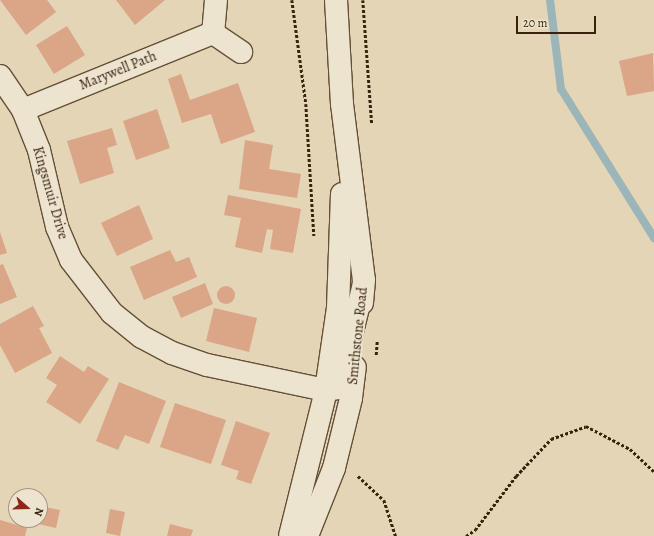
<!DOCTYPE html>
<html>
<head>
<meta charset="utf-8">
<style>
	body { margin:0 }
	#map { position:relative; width:654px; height:536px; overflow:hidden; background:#e3d5b5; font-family:Alegreya,serif }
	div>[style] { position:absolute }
	.stream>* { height:8px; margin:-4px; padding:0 4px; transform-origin:4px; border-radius:4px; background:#9bb5b9 }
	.building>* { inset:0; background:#dba587 }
	.round { border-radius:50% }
	.path>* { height:2.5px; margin-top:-1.25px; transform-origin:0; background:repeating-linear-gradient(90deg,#3a230d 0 3px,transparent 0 5px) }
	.roads { filter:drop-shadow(1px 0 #645037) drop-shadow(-1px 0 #645037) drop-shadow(0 1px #645037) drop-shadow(0 -1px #645037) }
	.minor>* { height:22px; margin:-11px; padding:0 11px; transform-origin:11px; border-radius:11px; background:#ede4cf }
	span { translate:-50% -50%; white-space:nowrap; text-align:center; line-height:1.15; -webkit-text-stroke:4px #ede4cf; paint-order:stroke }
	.street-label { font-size:14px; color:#3a230d }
	.north { position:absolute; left:8px; top:488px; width:40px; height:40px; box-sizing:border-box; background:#ede4cf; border:1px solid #a59781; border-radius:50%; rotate:110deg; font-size:11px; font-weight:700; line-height:16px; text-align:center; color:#3a230d }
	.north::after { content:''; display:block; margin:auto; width:14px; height:18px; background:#8f2418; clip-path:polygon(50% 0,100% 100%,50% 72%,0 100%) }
	.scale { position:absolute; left:516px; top:16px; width:80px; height:18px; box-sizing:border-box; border:2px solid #3a230d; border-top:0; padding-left:5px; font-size:12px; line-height:14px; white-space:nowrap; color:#3a230d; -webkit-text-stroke:3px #ede4cf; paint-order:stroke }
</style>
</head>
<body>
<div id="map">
	<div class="stream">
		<div style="left:550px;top:0;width:90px;rotate:83deg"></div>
		<div style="left:561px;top:89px;width:176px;rotate:58deg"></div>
	</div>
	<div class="building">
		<div style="clip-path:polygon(0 0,47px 0,56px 12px,26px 35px)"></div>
		<div style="clip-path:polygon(116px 0,165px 0,135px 25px)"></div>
		<div style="clip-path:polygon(67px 26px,85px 55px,54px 74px,36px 45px)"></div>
		<div style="clip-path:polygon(653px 53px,654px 91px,627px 96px,619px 61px)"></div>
		<div style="clip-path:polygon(181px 74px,190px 100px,238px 83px,255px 132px,221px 144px,211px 114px,182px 123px,168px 79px)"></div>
		<div style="clip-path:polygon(157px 109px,170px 148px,136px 160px,123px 121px)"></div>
		<div style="clip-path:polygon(112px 128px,117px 145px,107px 148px,114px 173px,80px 184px,67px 141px)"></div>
		<div style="clip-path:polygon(245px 140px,273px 145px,269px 169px,301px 174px,297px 198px,239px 189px)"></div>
		<div style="clip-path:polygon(228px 195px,301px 209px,293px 253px,270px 249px,273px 230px,267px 229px,262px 253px,235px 247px,241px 218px,224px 215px)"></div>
		<div style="clip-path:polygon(139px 205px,153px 239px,117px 256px,101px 223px)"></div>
		<div style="clip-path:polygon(0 232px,7px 253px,0 255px)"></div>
		<div style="clip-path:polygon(170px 250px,176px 262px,189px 257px,197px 277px,144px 300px,130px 267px)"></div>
		<div style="clip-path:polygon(3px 264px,17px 297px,0 304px,0 265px)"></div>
		<div style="clip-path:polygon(205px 283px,213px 304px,181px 318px,172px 297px)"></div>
		<div class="round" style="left:217px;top:286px;width:18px;height:18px"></div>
		<div style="clip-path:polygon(33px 306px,44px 326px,39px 328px,52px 353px,15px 373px,0 345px,0 324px)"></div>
		<div style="clip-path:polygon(214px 308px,257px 318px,249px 352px,206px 341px)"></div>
		<div style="clip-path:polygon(60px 356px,84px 372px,88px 366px,109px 379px,80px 424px,46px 402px,57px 385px,46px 378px)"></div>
		<div style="clip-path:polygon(119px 382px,166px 401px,149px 444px,125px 435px,118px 450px,96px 441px)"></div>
		<div style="clip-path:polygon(175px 403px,226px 420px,211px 464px,160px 447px)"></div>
		<div style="clip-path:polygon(236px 421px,270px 433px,251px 484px,236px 479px,239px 471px,221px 465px)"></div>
		<div style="clip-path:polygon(40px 506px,60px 510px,56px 528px,34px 523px,35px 520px,40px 520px)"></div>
		<div style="clip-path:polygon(110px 509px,125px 512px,120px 536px,106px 533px)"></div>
		<div style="clip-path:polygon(0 520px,27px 528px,25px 536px,0 536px)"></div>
		<div style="clip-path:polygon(170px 524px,193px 530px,191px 536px,167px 536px)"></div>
	</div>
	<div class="path">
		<div style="left:292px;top:0;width:105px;rotate:82.3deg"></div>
		<div style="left:306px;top:104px;width:132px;rotate:86.5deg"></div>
		<div style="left:363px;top:0;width:125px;rotate:85.9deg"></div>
		<div style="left:376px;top:355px;width:15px;rotate:-86deg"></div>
		<div style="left:358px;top:476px;width:35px;rotate:43deg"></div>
		<div style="left:384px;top:500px;width:38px;rotate:72deg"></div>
		<div style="left:466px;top:536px;width:11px;rotate:-34deg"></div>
		<div style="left:475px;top:530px;width:68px;rotate:-52.8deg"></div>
		<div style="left:516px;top:476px;width:51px;rotate:-46.6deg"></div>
		<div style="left:551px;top:439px;width:37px;rotate:-20deg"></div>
		<div style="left:586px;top:426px;width:50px;rotate:27.6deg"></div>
		<div style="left:630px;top:449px;width:33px;rotate:43deg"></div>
	</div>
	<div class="roads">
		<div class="minor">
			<div style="left:216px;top:0;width:33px;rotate:95deg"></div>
			<div style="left:213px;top:33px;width:34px;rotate:34deg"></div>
			<div style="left:336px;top:0;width:104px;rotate:86.7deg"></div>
			<div style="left:342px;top:104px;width:177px;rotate:82.9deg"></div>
			<div style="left:364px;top:280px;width:23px;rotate:95deg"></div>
			<div style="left:0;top:76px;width:41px;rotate:55.9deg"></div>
			<div style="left:23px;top:110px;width:43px;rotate:68.2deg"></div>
			<div style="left:39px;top:150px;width:79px;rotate:76.8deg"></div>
			<div style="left:57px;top:227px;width:36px;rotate:67deg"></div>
			<div style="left:71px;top:260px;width:67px;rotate:52.3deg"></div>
			<div style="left:112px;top:313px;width:38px;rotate:39deg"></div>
			<div style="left:142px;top:337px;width:34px;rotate:28deg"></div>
			<div style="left:172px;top:353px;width:37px;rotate:19deg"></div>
			<div style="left:207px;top:365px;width:122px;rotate:11.9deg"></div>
			<div style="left:326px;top:390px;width:12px;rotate:-9deg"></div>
			<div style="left:338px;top:388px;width:103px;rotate:-76deg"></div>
			<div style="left:23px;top:110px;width:205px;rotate:-22.1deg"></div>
			<div style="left:290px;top:536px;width:150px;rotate:-76.1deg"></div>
			<div style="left:326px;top:390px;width:83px;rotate:-81.7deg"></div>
			<div style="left:338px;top:308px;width:114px;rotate:-88deg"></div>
			<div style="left:307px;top:536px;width:73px;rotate:-68.3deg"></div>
			<div style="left:334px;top:468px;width:72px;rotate:-76.3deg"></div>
			<div style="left:351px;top:398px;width:31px;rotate:-83deg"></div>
		</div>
	</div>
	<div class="street-label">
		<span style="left:118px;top:71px;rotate:-22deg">Marywell Path</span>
		<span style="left:50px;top:193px;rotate:74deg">Kingsmuir Drive</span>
		<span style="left:358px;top:336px;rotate:-84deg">Smithstone Road</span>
	</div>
	<div class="north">N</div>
	<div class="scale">20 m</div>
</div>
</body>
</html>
